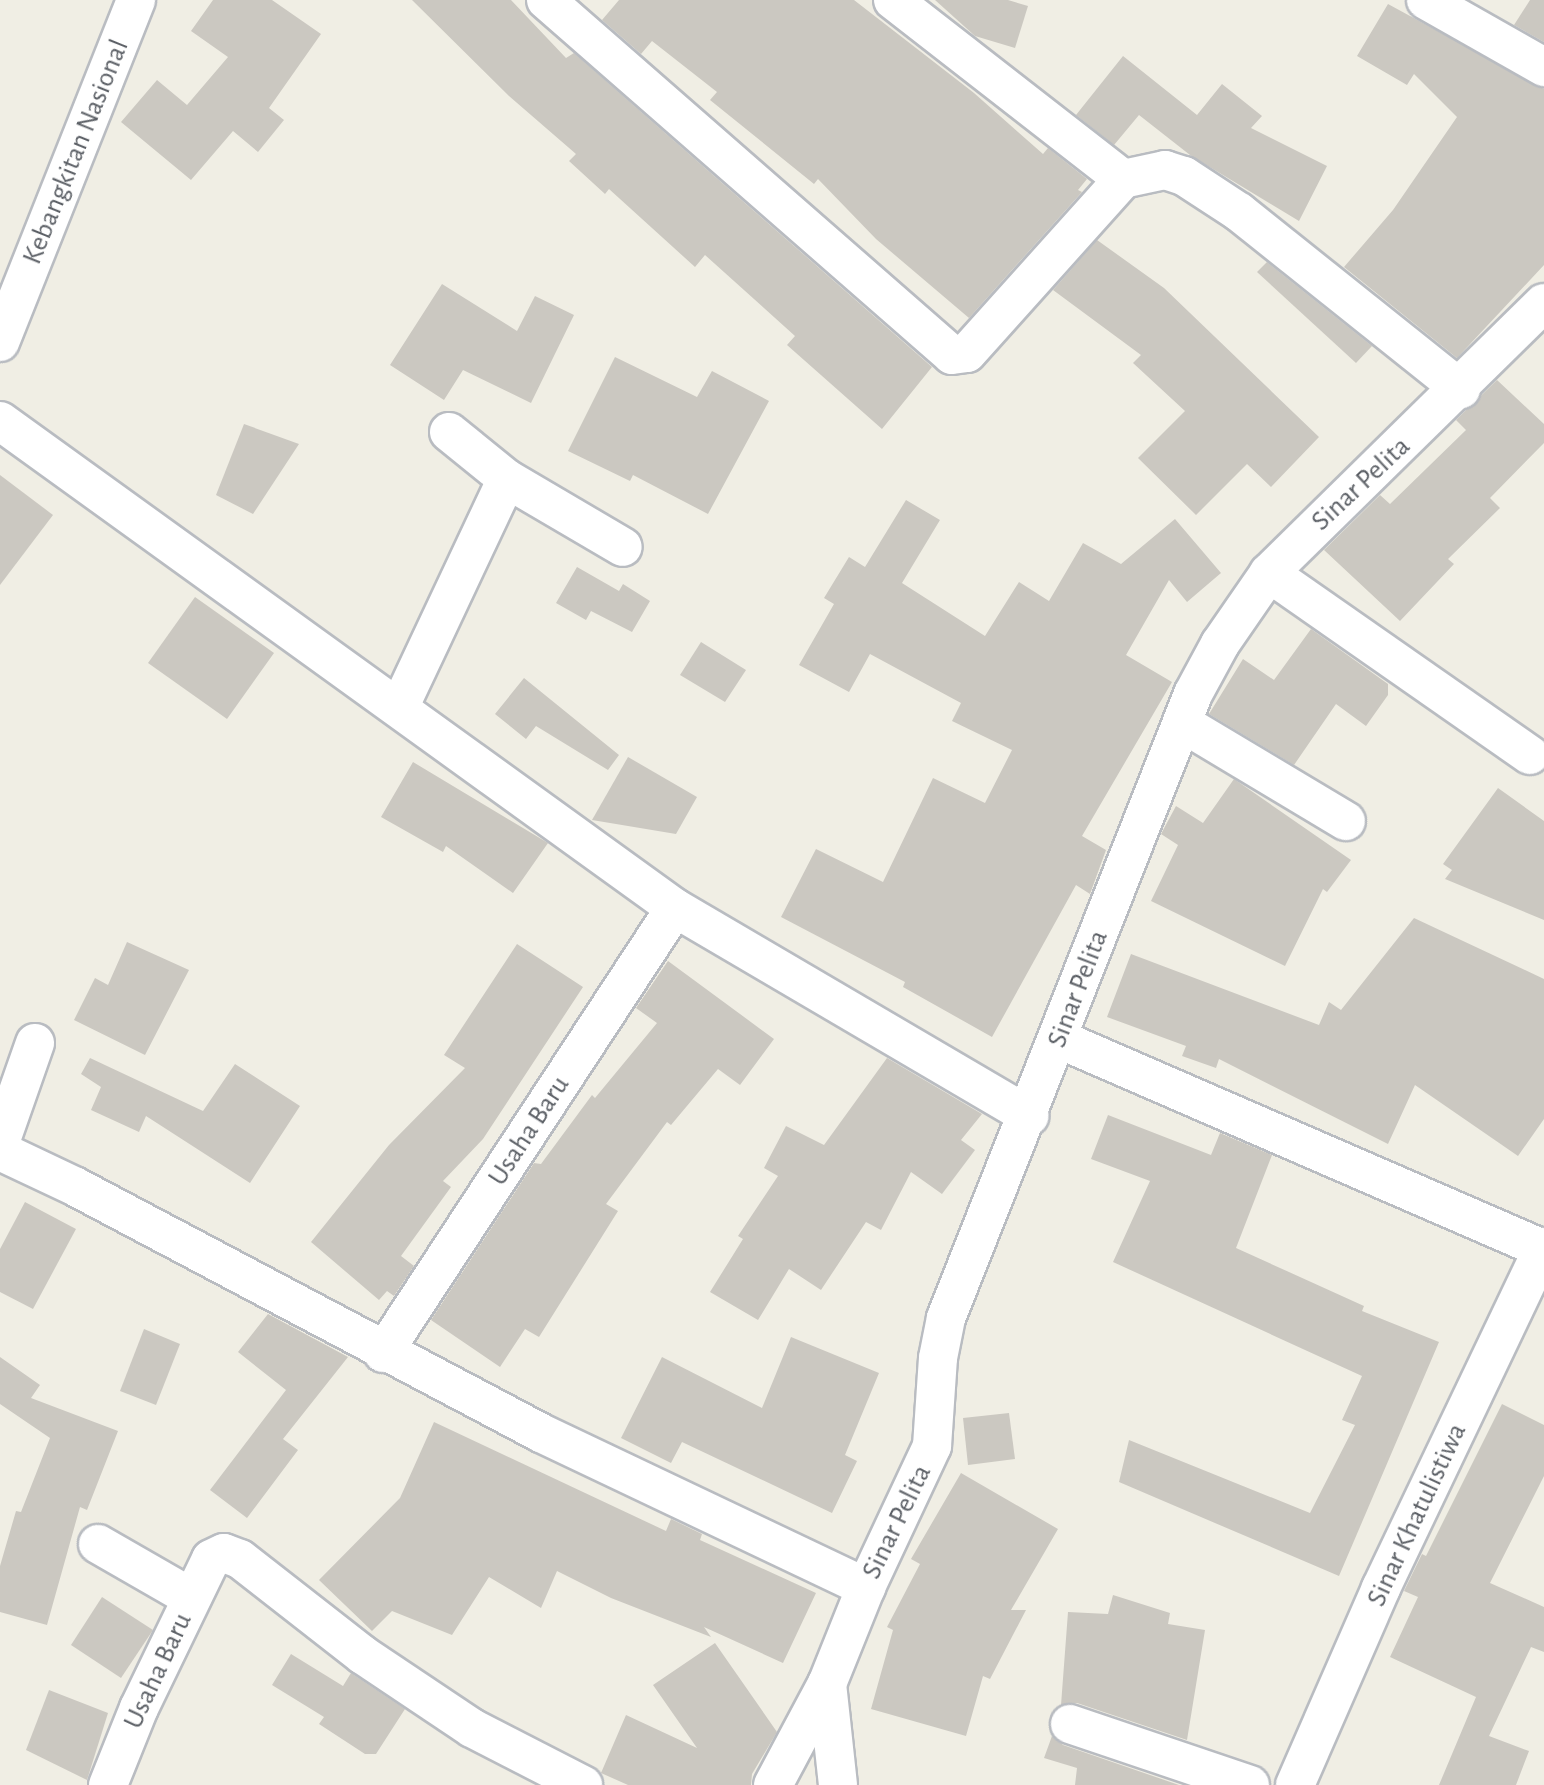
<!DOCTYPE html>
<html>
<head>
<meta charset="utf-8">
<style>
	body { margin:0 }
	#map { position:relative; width:1544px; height:1785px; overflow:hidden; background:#f0eee4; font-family:"Alegreya Sans",sans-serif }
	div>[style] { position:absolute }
	.building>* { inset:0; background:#cbc8c1 }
	.roads { filter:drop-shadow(2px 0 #b9bcc1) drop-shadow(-2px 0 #b9bcc1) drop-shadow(0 2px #b9bcc1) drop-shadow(0 -2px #b9bcc1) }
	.minor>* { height:38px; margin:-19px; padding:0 19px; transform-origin:19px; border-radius:19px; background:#fff }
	span { translate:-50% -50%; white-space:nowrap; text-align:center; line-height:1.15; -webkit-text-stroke:6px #fff; paint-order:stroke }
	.street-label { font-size:28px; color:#5c6066 }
</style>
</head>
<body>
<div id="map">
	<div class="building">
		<div style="clip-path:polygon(213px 0,272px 0,321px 34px,269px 108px,284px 120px,258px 152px,233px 131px,191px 180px,121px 122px,157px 80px,187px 105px,228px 57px,191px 31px)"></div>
		<div style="clip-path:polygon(412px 0,511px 0,566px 58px,574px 53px,932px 367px,882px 429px,787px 345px,795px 336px,705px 255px,695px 267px,609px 189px,605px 194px,569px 161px,576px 154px,509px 96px)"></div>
		<div style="clip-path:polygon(619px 0,854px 0,974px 93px,1043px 154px,1048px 148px,1087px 179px,1078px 190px,1082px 192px,969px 318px,876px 239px,818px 179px,814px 184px,710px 100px,717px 92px,652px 41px,641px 54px,602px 20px)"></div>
		<div style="clip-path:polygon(935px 0,1008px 0,1028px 6px,1015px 48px,975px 36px)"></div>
		<div style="clip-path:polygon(1530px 0,1544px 0,1544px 42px,1514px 25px)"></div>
		<div style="clip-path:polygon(1388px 4px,1544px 89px,1544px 265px,1457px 358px,1344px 267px,1393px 210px,1457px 117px,1414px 74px,1407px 85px,1357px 56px)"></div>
		<div style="clip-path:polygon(1123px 56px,1197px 115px,1222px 84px,1262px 116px,1251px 128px,1327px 166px,1299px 221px,1190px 155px,1139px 115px,1114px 145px,1076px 115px)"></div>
		<div style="clip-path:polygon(1097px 240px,1164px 288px,1319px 437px,1271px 487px,1247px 464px,1196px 515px,1138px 458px,1185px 411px,1133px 363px,1141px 355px,1053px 290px)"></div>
		<div style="clip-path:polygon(1267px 262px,1372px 346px,1356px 363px,1257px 272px)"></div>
		<div style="clip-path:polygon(442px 284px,517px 331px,535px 296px,574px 315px,531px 403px,463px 370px,444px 400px,390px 365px)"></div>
		<div style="clip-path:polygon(615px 357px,697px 397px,712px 371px,769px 401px,708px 514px,633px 475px,630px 481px,568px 451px)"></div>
		<div style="clip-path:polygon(1497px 380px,1544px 424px,1544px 443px,1490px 498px,1500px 508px,1448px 559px,1454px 564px,1400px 621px,1324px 550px,1380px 495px,1390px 504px,1466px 430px,1456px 420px)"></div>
		<div style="clip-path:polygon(244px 424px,299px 444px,253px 514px,216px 495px)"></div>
		<div style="clip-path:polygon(0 475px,53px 515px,0 585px)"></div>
		<div style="clip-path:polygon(906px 500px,940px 520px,902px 583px,985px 636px,1019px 582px,1049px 601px,1083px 543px,1121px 564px,1175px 519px,1221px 573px,1187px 602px,1169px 580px,1126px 655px,1172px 682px,1082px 836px,1106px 850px,1090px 894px,1076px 885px,992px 1037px,903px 987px,905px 982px,781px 917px,816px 849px,883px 882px,933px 778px,985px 803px,1012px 750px,952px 721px,961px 703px,870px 654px,849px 692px,799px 665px,834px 604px,824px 598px,849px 557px,865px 567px)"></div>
		<div style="clip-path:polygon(577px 567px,619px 591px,623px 584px,650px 601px,632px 632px,591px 611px,586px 620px,556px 603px)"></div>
		<div style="clip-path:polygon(195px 597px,274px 653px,227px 719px,148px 663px)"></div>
		<div style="clip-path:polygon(1311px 629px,1388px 684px,1388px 695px,1366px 726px,1336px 704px,1294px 765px,1209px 714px,1243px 659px,1274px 680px)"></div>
		<div style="clip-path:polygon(701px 642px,746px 670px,725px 702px,680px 675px)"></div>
		<div style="clip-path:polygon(524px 678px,619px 755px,608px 770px,536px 726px,526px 739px,495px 714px)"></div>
		<div style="clip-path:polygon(628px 757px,697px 797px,676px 834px,592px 820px)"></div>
		<div style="clip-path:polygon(413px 762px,548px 843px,513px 893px,446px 846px,443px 852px,381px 817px)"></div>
		<div style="clip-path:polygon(1234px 779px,1351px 860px,1327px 892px,1323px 889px,1285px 966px,1151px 901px,1178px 845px,1161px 834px,1176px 806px,1203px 823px)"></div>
		<div style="clip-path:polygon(1498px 788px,1544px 821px,1544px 920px,1445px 879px,1452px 870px,1443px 864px)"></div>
		<div style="clip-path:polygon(1414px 918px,1544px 979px,1544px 1119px,1518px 1156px,1415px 1085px,1388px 1144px,1219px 1059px,1216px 1068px,1182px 1056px,1186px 1046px,1107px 1017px,1131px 954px,1319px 1025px,1329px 1002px,1341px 1010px)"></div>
		<div style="clip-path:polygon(127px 942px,189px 970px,145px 1055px,74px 1020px,95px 978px,108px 985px)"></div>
		<div style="clip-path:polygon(517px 944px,583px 987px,483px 1139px,443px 1181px,451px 1187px,401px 1256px,414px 1266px,394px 1296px,387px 1291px,379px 1300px,311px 1242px,389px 1145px,465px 1068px,444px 1055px)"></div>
		<div style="clip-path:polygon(668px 961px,774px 1039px,740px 1085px,718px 1069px,671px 1125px,667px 1122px,606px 1204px,618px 1211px,539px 1337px,525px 1329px,500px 1367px,431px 1320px,534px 1163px,541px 1164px,592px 1095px,595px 1098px,657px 1023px,636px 1008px)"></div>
		<div style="clip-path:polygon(90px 1058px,203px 1111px,235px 1064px,300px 1106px,250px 1183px,146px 1116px,139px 1132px,91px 1110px,101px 1087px,81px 1074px)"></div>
		<div style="clip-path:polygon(887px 1058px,982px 1114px,961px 1140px,975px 1150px,942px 1194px,911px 1172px,881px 1230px,866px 1222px,821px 1290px,789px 1269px,758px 1320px,710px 1292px,743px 1239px,738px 1236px,778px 1176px,764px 1168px,786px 1126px,824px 1145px)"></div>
		<div style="clip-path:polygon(1108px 1115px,1211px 1155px,1220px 1133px,1272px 1155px,1236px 1248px,1364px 1306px,1362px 1311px,1439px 1342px,1339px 1576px,1119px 1482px,1129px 1440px,1310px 1513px,1355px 1425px,1342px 1420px,1362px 1376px,1113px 1262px,1150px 1181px,1091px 1159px)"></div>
		<div style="clip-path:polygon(25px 1202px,76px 1229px,33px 1309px,0 1292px,0 1249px)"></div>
		<div style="clip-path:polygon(268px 1314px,348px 1357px,283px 1439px,298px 1450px,247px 1518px,210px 1490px,286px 1390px,238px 1352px)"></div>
		<div style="clip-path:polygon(144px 1329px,180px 1344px,156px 1405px,120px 1391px)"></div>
		<div style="clip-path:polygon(791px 1337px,879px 1373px,845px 1455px,857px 1461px,832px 1513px,682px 1442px,671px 1463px,621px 1438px,662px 1357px,762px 1408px)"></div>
		<div style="clip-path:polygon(0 1357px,40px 1385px,31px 1398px,118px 1431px,87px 1510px,80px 1507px,47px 1625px,0 1612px,0 1566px,16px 1511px,21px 1512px,50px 1438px,0 1404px)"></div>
		<div style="clip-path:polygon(1502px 1404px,1544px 1425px,1544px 1476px,1490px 1583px,1544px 1607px,1544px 1652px,1531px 1647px,1489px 1736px,1529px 1751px,1516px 1785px,1439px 1785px,1476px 1697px,1390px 1657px,1418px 1597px,1404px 1591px,1422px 1554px,1426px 1556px)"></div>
		<div style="clip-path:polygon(1009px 1413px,1015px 1459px,968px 1465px,963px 1418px)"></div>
		<div style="clip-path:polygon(434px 1422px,666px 1531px,671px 1519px,702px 1534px,700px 1540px,816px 1593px,783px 1663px,704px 1627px,711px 1637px,611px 1598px,557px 1571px,541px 1608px,489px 1577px,452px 1635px,392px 1611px,372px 1631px,319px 1580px,400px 1498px)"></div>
		<div style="clip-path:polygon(961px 1473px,1058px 1529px,1011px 1610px,1026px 1610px,990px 1679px,983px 1676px,966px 1736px,871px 1709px,893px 1630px,887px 1627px,920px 1564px,911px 1559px)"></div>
		<div style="clip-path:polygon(1113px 1595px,1170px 1613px,1168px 1624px,1205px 1630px,1187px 1740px,1077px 1703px,1061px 1705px,1068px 1612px,1108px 1614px)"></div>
		<div style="clip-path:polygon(102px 1597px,153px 1630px,121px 1678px,71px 1645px)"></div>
		<div style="clip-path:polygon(715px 1643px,777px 1732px,752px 1774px,751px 1785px,628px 1785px,601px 1773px,626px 1715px,697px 1748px,653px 1685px)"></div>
		<div style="clip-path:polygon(291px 1654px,343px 1686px,351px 1673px,405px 1709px,376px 1754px,365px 1754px,319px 1724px,324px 1717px,272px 1685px)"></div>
		<div style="clip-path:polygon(49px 1690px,108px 1713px,87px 1780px,26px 1750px)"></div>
		<div style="clip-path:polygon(1052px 1736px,1063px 1745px,1179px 1785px,1075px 1785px,1077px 1768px,1044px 1758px)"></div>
	</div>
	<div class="roads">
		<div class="minor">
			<div style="left:546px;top:0;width:539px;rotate:41.17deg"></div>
			<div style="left:952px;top:355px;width:15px;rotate:-8deg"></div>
			<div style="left:967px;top:353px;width:234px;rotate:-48.1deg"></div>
			<div style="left:893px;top:0;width:291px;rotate:37.9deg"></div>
			<div style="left:1123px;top:179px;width:43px;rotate:-12.1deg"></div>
			<div style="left:1165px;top:170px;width:20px;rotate:18deg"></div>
			<div style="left:1184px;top:176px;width:66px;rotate:33.2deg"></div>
			<div style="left:1239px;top:212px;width:284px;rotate:38.6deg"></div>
			<div style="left:1426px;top:0;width:136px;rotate:29.6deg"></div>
			<div style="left:0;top:342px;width:368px;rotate:-68.3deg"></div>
			<div style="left:0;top:421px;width:832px;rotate:35.81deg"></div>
			<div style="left:675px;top:908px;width:411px;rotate:30.4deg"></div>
			<div style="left:449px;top:432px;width:75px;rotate:39deg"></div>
			<div style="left:507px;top:479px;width:134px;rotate:30.4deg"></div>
			<div style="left:1269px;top:573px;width:318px;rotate:34.9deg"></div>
			<div style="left:399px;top:708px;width:253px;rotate:-64.8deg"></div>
			<div style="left:1182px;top:723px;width:191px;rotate:30.9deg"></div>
			<div style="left:1059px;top:1039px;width:528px;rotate:23.46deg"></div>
			<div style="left:0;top:1143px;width:106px;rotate:-70.7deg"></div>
			<div style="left:0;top:1151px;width:84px;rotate:25.3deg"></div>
			<div style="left:76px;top:1187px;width:526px;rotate:27.88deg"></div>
			<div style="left:541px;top:1433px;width:360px;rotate:25.4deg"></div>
			<div style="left:383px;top:1353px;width:532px;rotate:-56.73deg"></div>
			<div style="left:98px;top:1544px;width:108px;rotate:29.9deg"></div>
			<div style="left:1070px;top:1724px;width:190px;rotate:18.7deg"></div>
			<div style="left:108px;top:1785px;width:83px;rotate:-68.1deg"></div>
			<div style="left:139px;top:1708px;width:165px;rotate:-64.2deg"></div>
			<div style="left:211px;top:1559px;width:14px;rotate:-25deg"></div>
			<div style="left:224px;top:1553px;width:17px;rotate:21deg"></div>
			<div style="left:240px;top:1559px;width:156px;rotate:38deg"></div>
			<div style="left:363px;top:1655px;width:131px;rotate:33.8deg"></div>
			<div style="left:472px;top:1728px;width:125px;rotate:27.2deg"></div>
			<div style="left:773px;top:1785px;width:115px;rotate:-61.9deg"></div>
			<div style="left:838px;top:1785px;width:102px;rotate:-96.2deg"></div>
			<div style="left:827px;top:1684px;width:105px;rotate:-68.1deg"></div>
			<div style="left:866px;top:1587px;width:156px;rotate:-64.9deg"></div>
			<div style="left:932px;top:1446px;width:88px;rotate:-86.1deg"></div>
			<div style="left:938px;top:1358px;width:41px;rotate:-78.7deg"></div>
			<div style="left:946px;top:1318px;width:671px;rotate:-68.4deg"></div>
			<div style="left:1193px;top:694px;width:57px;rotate:-61.6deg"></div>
			<div style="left:1220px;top:644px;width:86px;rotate:-55.4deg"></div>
			<div style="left:1269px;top:573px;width:385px;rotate:-44.5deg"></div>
			<div style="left:1295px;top:1785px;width:215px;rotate:-66.4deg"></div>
			<div style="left:1381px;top:1588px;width:378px;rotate:-64.5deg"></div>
		</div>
	</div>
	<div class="street-label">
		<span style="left:76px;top:152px;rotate:-68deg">Kebangkitan Nasional</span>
		<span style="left:1361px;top:484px;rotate:-43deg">Sinar Pelita</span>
		<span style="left:1078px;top:989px;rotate:-69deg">Sinar Pelita</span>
		<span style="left:529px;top:1131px;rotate:-57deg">Usaha Baru</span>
		<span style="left:1417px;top:1515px;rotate:-65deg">Sinar Khatulistiwa</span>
		<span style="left:897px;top:1522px;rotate:-64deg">Sinar Pelita</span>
		<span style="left:158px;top:1671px;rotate:-65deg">Usaha Baru</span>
	</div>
</div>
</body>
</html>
